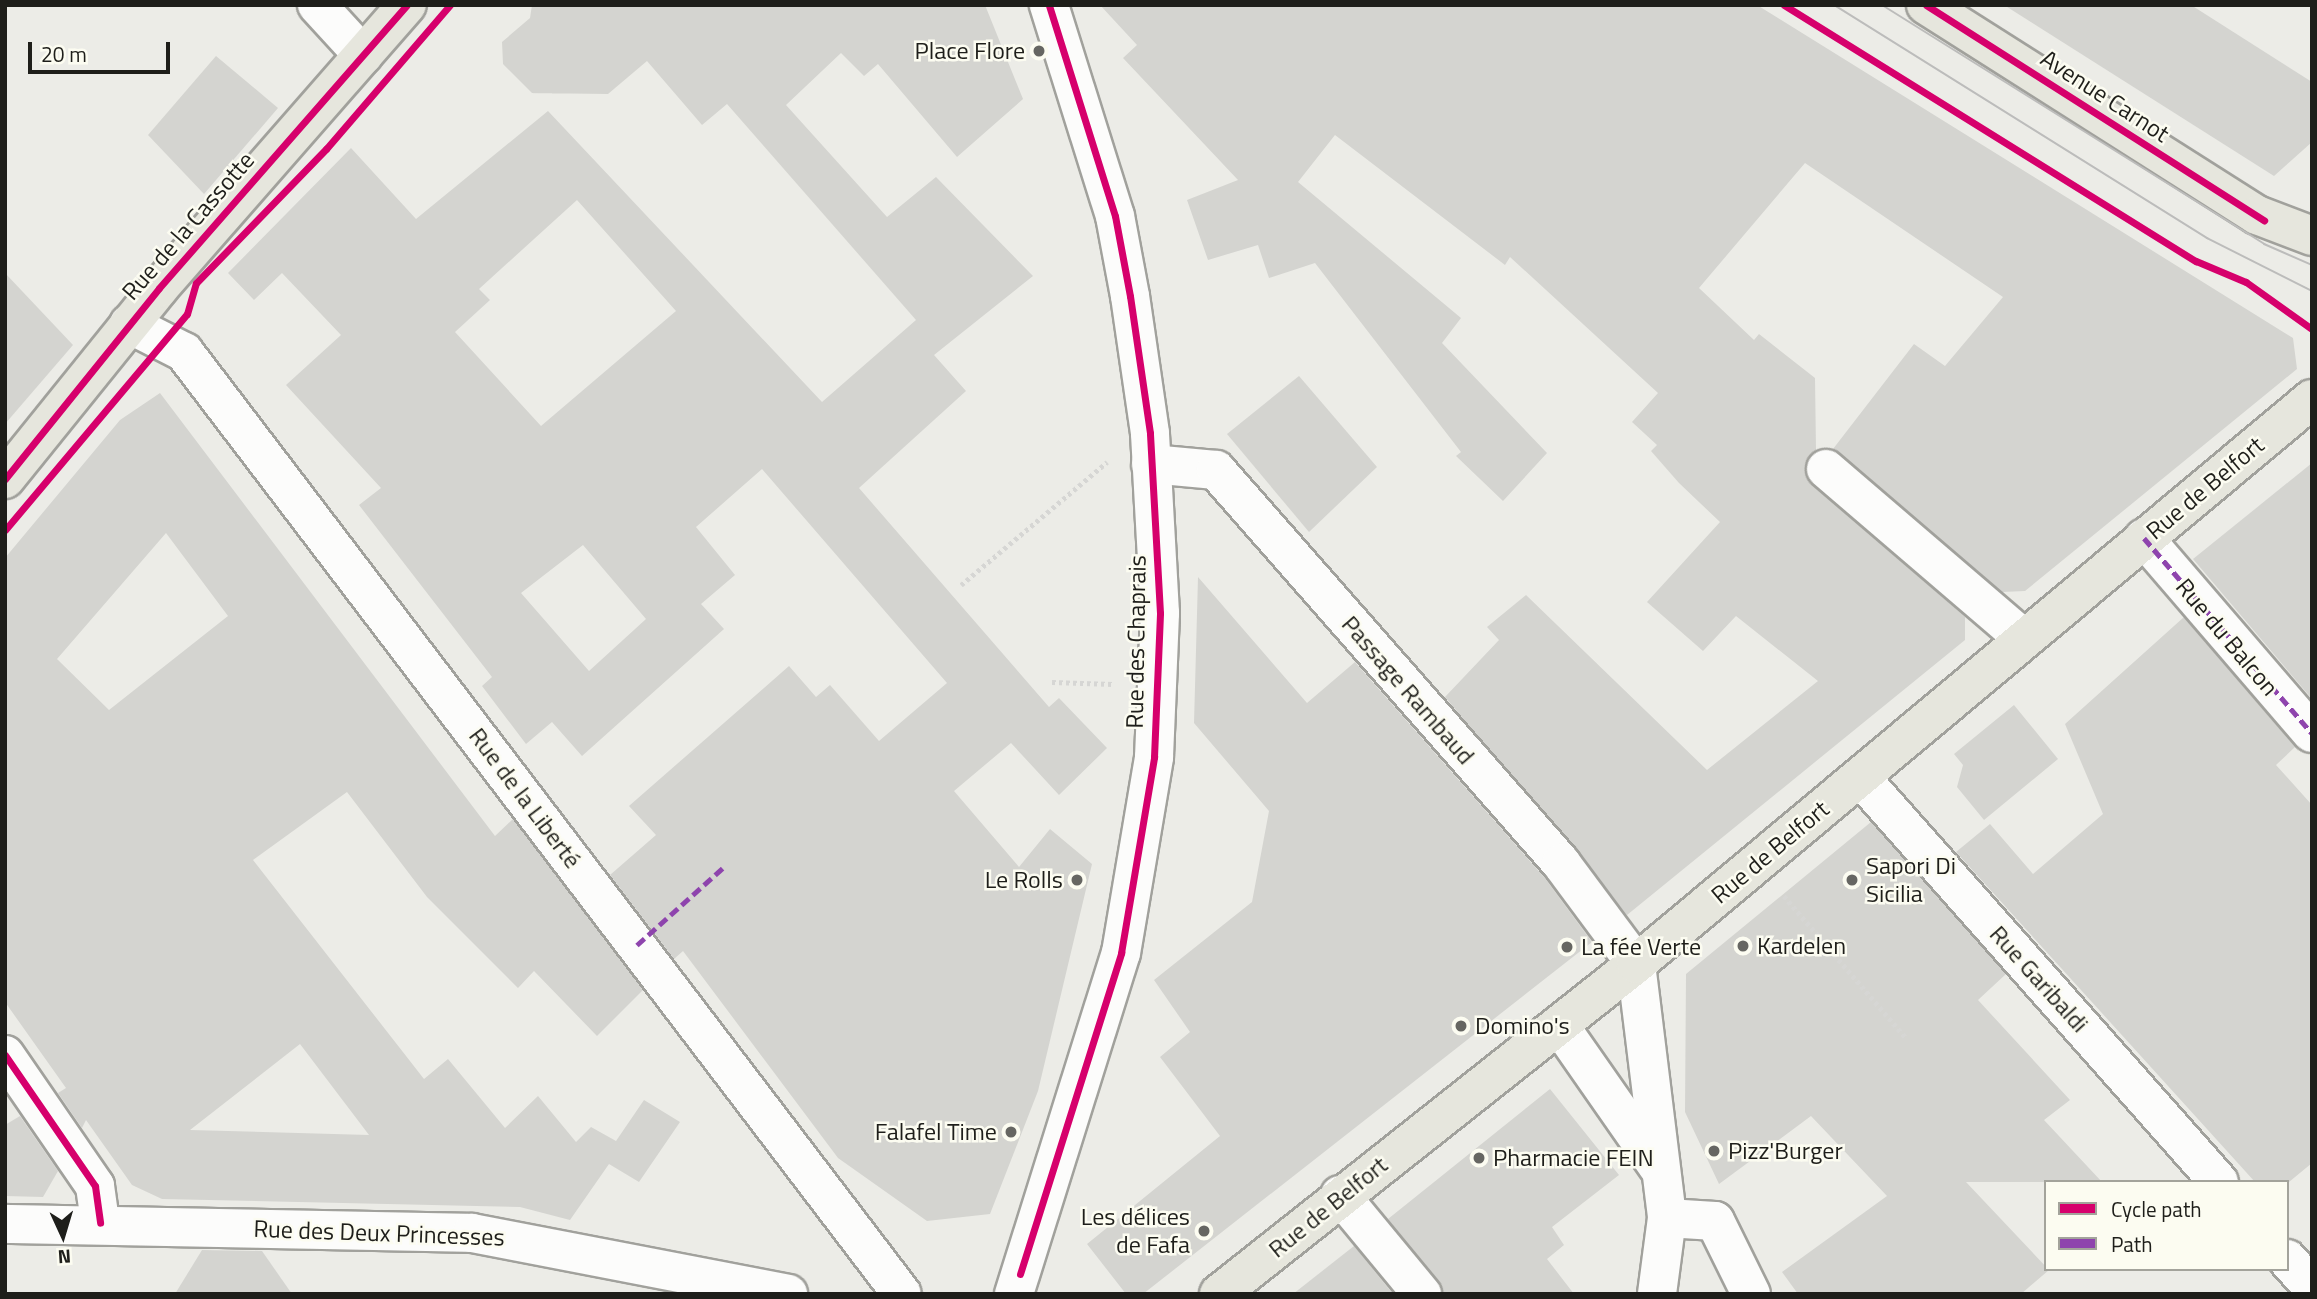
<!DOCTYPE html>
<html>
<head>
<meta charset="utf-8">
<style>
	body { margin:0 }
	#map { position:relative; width:2317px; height:1299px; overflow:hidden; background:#ecece7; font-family:"Titillium Web",sans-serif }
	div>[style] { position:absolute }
	.building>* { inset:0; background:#d4d4d0 }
	.path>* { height:4.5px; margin-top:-2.25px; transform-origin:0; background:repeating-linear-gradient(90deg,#d6d6d4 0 3.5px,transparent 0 7px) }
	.roads { filter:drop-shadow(2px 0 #a1a19c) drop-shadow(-2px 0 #a1a19c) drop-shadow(0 2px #a1a19c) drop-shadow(0 -2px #a1a19c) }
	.minor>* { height:38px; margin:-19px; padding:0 19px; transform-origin:19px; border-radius:19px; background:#fcfcfb }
	.major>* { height:38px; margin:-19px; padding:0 19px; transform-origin:19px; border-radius:19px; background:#e6e6dd }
	.tram>* { height:2px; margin:-1px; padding:0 1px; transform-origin:1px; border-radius:1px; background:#bcbcbb }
	.quiet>* { height:5px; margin-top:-2.5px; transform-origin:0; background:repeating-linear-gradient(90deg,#8e44ad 0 10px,transparent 0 15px) }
	.cycleway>* { height:7px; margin:-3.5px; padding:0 3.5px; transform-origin:3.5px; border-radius:3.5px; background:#d6006c }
	.dots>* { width:19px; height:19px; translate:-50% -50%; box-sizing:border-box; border:4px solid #fcfcf1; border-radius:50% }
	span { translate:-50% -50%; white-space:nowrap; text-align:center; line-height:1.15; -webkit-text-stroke:5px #fcfcf1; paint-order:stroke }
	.poi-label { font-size:24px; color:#1e1e1a }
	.right { translate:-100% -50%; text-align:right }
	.left { translate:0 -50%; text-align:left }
	.street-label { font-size:24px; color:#1e1e1a }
	.frame { position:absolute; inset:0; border:7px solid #1e1e1a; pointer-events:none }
	.legend { position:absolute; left:2044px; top:1180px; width:245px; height:91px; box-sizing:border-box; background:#fcfcf1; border:2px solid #a3a39b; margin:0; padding:9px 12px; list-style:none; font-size:21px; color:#1e1e1a }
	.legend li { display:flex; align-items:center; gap:14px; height:35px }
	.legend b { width:35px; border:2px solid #a3a39b }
	.north { position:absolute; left:28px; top:1201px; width:70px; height:70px; -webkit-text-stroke:5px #fcfcf1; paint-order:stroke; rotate:176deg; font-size:19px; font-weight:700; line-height:28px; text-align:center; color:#1e1e1a }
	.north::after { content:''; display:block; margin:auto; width:24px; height:32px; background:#1e1e1a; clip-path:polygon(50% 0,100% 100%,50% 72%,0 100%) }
	.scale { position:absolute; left:28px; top:42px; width:142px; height:32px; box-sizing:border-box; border:4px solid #1e1e1a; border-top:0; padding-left:9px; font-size:21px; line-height:24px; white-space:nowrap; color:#1e1e1a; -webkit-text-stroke:5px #fcfcf1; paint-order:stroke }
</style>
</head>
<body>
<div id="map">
	<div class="building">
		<div style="clip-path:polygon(evenodd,532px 5px,985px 5px,1023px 99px,957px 157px,878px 64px,864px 76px,841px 53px,786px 105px,887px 217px,936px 177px,1033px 276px,934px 355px,966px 391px,859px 488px,1049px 707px,1059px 698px,1107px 748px,1059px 795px,1011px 743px,954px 791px,1019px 867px,1050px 829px,1092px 864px,1038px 1091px,990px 1214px,927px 1221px,838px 1158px,683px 951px,674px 959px,610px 875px,656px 835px,629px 806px,789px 666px,816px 697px,830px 685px,879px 741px,947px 683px,762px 469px,696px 527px,735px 575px,701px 604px,724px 629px,582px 756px,552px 722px,526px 744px,482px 686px,492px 677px,359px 505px,381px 488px,286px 385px,341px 335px,282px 273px,254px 300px,228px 273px,351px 148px,416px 219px,548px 111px,822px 402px,916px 320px,727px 104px,702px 125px,647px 61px,608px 94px,532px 93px,503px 64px,502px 42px,530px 18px,532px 5px,577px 200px,676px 311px,541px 426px,455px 332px,490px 300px,479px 289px,577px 200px,532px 5px,583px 545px,646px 619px,589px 671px,521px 593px,583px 545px)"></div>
		<div style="clip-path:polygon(1100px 5px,1757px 5px,2293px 338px,2297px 369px,2025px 591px,2002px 592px,1833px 449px,1914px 344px,1945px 366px,2003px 297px,1805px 163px,1699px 288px,1754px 340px,1759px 334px,1815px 378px,1816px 450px,1805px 464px,1806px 477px,1965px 617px,1965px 640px,1627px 915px,1445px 697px,1499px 640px,1487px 627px,1526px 595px,1707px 770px,1818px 681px,1736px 616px,1703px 651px,1647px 602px,1720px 522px,1679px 483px,1651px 451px,1657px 445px,1632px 422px,1658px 393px,1510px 257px,1505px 265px,1335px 135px,1298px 182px,1461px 318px,1442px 343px,1547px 453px,1503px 501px,1456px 456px,1461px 452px,1315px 263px,1269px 278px,1258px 245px,1208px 260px,1187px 200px,1238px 180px,1123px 58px,1137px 45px)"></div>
		<div style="clip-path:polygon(2004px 5px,2191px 5px,2312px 82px,2312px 142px,2274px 176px)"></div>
		<div style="clip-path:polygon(216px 56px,278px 108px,204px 194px,148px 135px)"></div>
		<div style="clip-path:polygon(5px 273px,73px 345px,5px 424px)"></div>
		<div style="clip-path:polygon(1299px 376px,1377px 467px,1309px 532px,1227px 434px)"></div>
		<div style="clip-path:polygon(evenodd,160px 393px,495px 836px,513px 819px,643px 990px,597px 1036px,534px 971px,518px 988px,427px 897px,347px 792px,253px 860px,424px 1079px,448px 1059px,505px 1128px,538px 1096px,576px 1142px,591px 1127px,616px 1141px,644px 1100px,680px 1122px,639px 1182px,609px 1164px,570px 1220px,520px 1207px,162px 1199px,132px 1185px,86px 1120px,82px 1128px,58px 1093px,66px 1088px,5px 1002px,5px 558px,120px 420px,160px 393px,166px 533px,228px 616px,109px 710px,57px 659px,166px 533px,160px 393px,300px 1044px,369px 1135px,190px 1130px,300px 1044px)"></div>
		<div style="clip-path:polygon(2312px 463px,2312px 699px,2193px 559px)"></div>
		<div style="clip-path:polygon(1198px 577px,1307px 703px,1355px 662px,1544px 877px,1592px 942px,1143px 1294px,1126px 1294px,1087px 1244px,1220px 1136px,1160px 1057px,1190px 1032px,1154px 980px,1252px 902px,1269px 811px,1194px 723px)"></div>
		<div style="clip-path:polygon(2184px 617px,2295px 747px,2276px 765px,2312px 805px,2312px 1163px,2289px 1182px,2255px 1182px,1956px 852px,1990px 824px,2033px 874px,2103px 814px,2065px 724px)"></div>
		<div style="clip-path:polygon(2014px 705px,2058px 759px,1984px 820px,1957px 787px,1963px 765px,1954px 754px)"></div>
		<div style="clip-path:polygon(1871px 822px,2006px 974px,1978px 1000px,2070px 1100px,2044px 1120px,2102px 1182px,1966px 1182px,2049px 1270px,2021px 1294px,1798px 1294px,1782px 1272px,1887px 1196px,1811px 1116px,1719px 1184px,1685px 1112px,1686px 974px)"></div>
		<div style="clip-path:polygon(1550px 1089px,1619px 1175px,1552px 1227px,1564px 1245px,1547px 1259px,1574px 1294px,1443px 1294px,1388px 1219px)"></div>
		<div style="clip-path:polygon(20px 1116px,58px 1171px,43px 1197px,5px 1196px,5px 1125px)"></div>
		<div style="clip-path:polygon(1354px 1246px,1393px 1294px,1293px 1294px)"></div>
		<div style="clip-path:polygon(202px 1250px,262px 1251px,292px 1294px,175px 1294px)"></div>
	</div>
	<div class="path">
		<div style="left:961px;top:585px;width:191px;rotate:-40.1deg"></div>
		<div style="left:1052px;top:682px;width:61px;rotate:1.9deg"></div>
		<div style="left:1784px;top:896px;width:187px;rotate:49.3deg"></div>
	</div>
	<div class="roads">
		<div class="minor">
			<div style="left:317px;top:5px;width:68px;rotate:47.4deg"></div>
			<div style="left:129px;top:324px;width:62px;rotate:27deg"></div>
			<div style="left:184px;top:352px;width:1184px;rotate:52.69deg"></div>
			<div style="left:1151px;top:464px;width:65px;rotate:5.3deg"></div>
			<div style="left:1216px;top:470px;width:523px;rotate:48.72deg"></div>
			<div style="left:1561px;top:863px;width:126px;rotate:53.4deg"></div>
			<div style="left:1636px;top:964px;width:256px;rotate:83deg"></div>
			<div style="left:1667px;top:1218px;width:77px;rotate:97.5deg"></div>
			<div style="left:1826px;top:469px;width:260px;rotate:40.6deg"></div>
			<div style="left:2144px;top:538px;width:257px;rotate:49.3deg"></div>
			<div style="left:1860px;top:777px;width:541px;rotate:48.45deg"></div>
			<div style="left:1559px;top:1025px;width:173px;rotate:55.1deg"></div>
			<div style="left:5px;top:1055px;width:159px;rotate:55.5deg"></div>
			<div style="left:95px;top:1186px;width:37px;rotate:82deg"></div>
			<div style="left:1340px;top:1195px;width:129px;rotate:50.4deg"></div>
			<div style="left:1667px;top:1218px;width:48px;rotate:3.6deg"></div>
			<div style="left:1715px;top:1221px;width:81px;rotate:63.7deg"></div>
			<div style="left:5px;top:1224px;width:467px;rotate:1.1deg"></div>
			<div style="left:472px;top:1233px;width:322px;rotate:10.9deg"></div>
			<div style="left:2287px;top:1259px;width:38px;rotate:48deg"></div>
			<div style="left:1014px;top:1294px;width:357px;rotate:-72.6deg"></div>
			<div style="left:1121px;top:953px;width:199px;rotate:-80.4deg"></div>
			<div style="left:1154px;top:757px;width:144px;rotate:-87.6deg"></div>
			<div style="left:1160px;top:613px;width:180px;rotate:-93.2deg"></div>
			<div style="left:1150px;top:433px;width:138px;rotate:-98.3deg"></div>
			<div style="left:1130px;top:296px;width:81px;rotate:-100.6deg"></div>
			<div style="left:1115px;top:216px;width:221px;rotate:-107.4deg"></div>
		</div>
		<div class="major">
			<div style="left:1926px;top:5px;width:392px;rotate:32.4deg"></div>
			<div style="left:2257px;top:215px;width:59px;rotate:20.9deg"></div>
			<div style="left:5px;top:479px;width:245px;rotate:-51.1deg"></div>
			<div style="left:159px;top:288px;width:376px;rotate:-48.8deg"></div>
			<div style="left:1219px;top:1294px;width:532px;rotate:-38.36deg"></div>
			<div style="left:1636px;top:964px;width:881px;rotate:-39.89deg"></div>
		</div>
	</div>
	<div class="tram">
		<div style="left:1834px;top:5px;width:440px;rotate:32deg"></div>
		<div style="left:2207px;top:238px;width:118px;rotate:26.8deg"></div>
		<div style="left:1882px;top:5px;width:451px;rotate:32deg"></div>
		<div style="left:2264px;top:244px;width:52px;rotate:23.6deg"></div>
	</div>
	<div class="quiet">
		<div style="left:2144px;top:538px;width:257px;rotate:49.3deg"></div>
		<div style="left:637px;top:945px;width:118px;rotate:-41.9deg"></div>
	</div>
	<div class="cycleway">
		<div style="left:1784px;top:5px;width:485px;rotate:31.9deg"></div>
		<div style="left:2196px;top:261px;width:54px;rotate:22.8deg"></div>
		<div style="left:2246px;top:282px;width:81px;rotate:35.5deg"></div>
		<div style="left:1926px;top:5px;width:401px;rotate:32.5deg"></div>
		<div style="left:5px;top:479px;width:245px;rotate:-51.1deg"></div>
		<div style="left:159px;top:288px;width:376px;rotate:-48.8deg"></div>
		<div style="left:5px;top:530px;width:282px;rotate:-49.9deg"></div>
		<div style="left:187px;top:314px;width:32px;rotate:-74deg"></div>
		<div style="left:196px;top:283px;width:187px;rotate:-45.9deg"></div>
		<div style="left:326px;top:149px;width:190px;rotate:-49.3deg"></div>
		<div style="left:5px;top:1055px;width:159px;rotate:55.5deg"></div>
		<div style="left:95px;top:1186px;width:37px;rotate:82deg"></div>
		<div style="left:1020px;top:1274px;width:337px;rotate:-72.5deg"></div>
		<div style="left:1121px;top:953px;width:199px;rotate:-80.4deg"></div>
		<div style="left:1154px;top:757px;width:144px;rotate:-87.6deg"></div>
		<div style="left:1160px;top:613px;width:180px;rotate:-93.2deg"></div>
		<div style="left:1150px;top:433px;width:138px;rotate:-98.3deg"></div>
		<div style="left:1130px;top:296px;width:81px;rotate:-100.6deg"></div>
		<div style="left:1115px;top:216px;width:221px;rotate:-107.4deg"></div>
	</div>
	<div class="dots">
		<div style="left:1039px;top:51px;background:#666662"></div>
		<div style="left:1077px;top:880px;background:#666662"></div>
		<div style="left:1852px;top:880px;background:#666662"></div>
		<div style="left:1743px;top:946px;background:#666662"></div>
		<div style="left:1567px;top:947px;background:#666662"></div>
		<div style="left:1461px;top:1026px;background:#666662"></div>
		<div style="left:1011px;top:1132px;background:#666662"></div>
		<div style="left:1714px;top:1151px;background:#666662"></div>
		<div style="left:1479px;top:1158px;background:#666662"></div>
		<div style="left:1204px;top:1231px;background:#666662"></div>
	</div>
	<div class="poi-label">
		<span class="right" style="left:1025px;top:51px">Place Flore</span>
		<span class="left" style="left:1866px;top:880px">Sapori Di<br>Sicilia</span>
		<span class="right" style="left:1063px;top:880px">Le Rolls</span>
		<span class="left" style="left:1757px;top:946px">Kardelen</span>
		<span class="left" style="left:1581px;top:947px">La fée Verte</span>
		<span class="left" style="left:1475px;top:1026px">Domino's</span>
		<span class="right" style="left:997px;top:1132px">Falafel Time</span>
		<span class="left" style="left:1728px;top:1151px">Pizz'Burger</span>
		<span class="left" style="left:1493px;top:1158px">Pharmacie FEIN</span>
		<span class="right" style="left:1190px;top:1231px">Les délices<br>de Fafa</span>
	</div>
	<div class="street-label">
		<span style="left:2105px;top:96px;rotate:33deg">Avenue Carnot</span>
		<span style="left:188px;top:226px;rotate:-49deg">Rue de la Cassotte</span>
		<span style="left:2205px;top:488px;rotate:-40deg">Rue de Belfort</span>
		<span style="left:2227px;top:637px;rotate:50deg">Rue du Balcon</span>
		<span style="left:1136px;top:642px;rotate:-89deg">Rue des Chaprais</span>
		<span style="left:1408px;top:690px;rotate:49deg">Passage Rambaud</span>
		<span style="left:525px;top:798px;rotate:53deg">Rue de la Liberté</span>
		<span style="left:1770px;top:852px;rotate:-40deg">Rue de Belfort</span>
		<span style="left:2039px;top:979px;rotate:48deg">Rue Garibaldi</span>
		<span style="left:1328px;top:1207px;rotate:-39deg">Rue de Belfort</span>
		<span style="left:379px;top:1233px;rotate:2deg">Rue des Deux Princesses</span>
	</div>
	<div class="frame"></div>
	<ul class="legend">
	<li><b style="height:9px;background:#d6006c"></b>Cycle path</li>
	<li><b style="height:9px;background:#8e44ad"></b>Path</li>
	</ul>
	<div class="north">N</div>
	<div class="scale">20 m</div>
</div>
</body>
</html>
